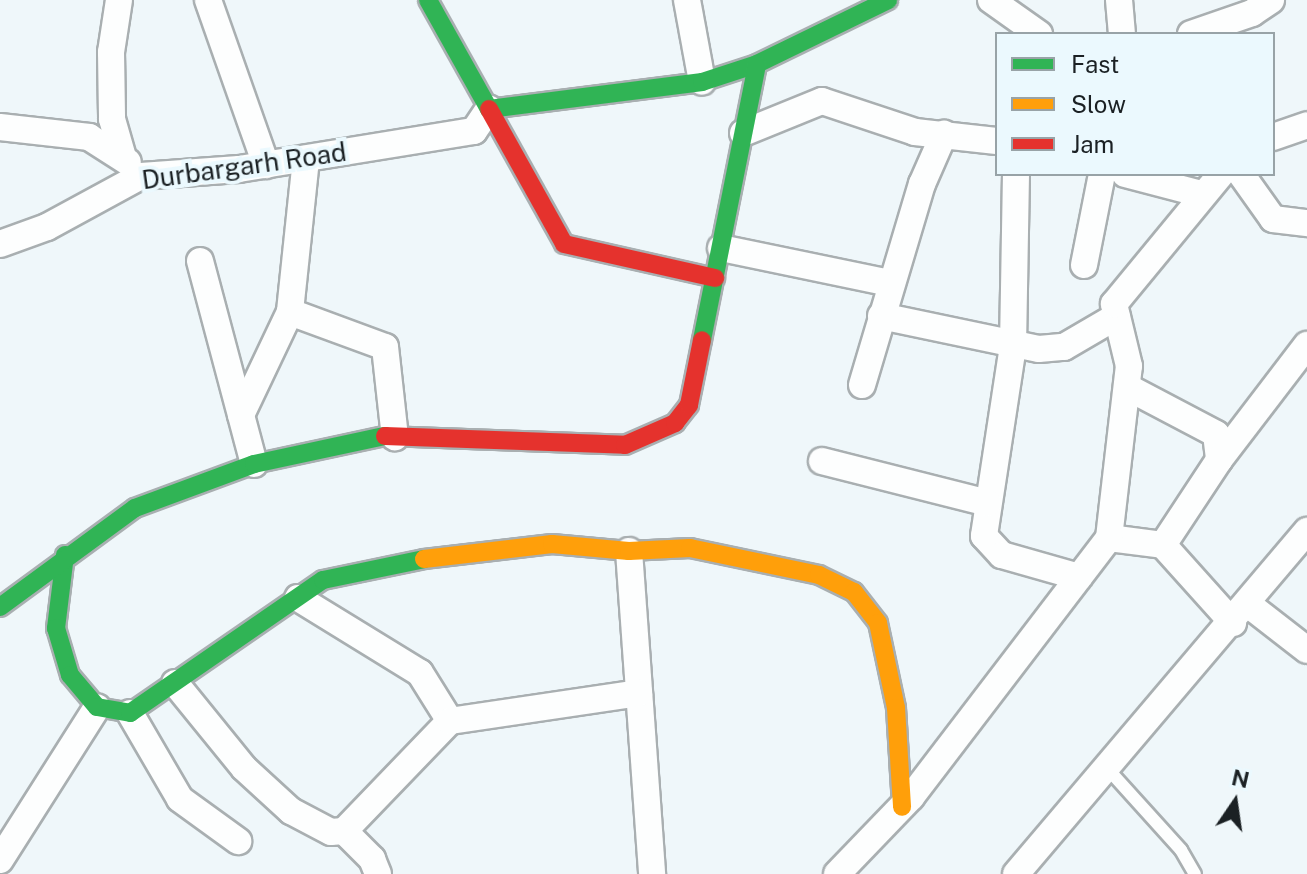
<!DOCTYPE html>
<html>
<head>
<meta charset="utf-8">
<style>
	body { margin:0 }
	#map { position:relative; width:1307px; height:874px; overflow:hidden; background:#eff7fa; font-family:"Public Sans",sans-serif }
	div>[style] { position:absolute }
	.roads { filter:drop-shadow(2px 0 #a9afb1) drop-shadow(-2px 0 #a9afb1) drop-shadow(0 2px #a9afb1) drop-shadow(0 -2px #a9afb1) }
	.lane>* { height:12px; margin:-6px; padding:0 6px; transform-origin:6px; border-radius:6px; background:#fdfefe }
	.street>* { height:26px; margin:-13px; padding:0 13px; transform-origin:13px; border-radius:13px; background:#fdfefe }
	.fast>* { height:18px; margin:-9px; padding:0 9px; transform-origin:9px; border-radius:9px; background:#30b455 }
	.slow>* { height:18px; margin:-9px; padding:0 9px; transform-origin:9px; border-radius:9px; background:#ff9f0a }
	.jam>* { height:18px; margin:-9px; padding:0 9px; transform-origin:9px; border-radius:9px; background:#e5322d }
	span { translate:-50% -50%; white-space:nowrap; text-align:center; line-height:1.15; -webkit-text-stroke:8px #ebf9fe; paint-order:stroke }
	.street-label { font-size:26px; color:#1b2124 }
	.legend { position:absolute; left:995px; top:32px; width:280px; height:144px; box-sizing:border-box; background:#ebf9fe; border:2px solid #98a3a7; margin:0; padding:10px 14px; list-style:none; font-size:24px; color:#1b2124 }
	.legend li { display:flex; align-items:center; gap:16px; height:40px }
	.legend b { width:40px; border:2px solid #98a3a7 }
	.north { position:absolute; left:1195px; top:762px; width:80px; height:80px; -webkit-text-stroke:6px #ebf9fe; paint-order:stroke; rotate:13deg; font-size:22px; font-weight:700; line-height:32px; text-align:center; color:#1b2124 }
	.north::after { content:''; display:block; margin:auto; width:28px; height:36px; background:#1b2124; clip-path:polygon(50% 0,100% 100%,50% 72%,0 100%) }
</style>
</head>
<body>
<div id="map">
	<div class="roads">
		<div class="lane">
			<div style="left:1107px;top:768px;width:110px;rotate:47.9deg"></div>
			<div style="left:1181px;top:850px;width:28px;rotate:60deg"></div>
		</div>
		<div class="street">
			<div style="left:119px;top:0;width:53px;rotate:98.7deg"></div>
			<div style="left:111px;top:52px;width:67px;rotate:89.1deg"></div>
			<div style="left:112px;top:119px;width:37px;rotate:74deg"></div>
			<div style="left:208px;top:0;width:175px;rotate:70.6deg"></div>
			<div style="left:687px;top:0;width:83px;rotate:79.6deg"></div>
			<div style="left:991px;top:0;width:59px;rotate:35.3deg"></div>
			<div style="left:1119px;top:0;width:34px;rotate:85deg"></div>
			<div style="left:1191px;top:34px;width:65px;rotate:-19deg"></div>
			<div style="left:1252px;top:13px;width:23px;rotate:-34deg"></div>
			<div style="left:0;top:127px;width:90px;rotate:6.4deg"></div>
			<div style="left:89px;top:137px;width:46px;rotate:32.7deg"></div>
			<div style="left:743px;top:133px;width:85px;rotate:-22.1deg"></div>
			<div style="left:822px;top:101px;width:98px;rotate:18.4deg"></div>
			<div style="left:915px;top:132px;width:82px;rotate:6.3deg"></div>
			<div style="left:1273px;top:137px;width:36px;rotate:-19deg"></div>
			<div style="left:306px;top:159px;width:154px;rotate:96deg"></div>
			<div style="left:290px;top:312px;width:101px;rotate:20.2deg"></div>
			<div style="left:385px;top:347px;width:91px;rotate:83.7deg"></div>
			<div style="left:1016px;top:174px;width:172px;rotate:91deg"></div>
			<div style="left:1013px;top:346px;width:192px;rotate:98.7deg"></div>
			<div style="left:984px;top:536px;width:26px;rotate:47deg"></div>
			<div style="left:1002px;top:555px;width:80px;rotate:15.9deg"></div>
			<div style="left:1125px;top:174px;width:79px;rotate:14.7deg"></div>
			<div style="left:1241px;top:174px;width:55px;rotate:54.6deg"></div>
			<div style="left:1273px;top:219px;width:34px;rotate:7deg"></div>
			<div style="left:0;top:244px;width:50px;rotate:-19.9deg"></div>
			<div style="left:47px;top:227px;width:107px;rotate:-28.5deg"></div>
			<div style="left:141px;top:176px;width:98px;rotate:-4.1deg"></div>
			<div style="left:239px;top:169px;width:238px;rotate:-9.2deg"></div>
			<div style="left:474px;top:131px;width:27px;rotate:-56deg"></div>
			<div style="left:721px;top:248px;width:173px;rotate:11.7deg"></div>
			<div style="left:200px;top:261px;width:210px;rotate:75.1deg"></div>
			<div style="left:1084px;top:265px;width:93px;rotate:-78.8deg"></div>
			<div style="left:881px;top:316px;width:161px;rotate:11.8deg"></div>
			<div style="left:1039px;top:349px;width:25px;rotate:-5deg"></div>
			<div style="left:1064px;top:347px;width:61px;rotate:-30.3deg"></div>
			<div style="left:862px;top:385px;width:210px;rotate:-73.4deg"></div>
			<div style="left:922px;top:184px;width:55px;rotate:-66.3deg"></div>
			<div style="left:1127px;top:387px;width:101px;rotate:27.8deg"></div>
			<div style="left:1216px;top:434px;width:26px;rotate:83deg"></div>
			<div style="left:1219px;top:460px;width:102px;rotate:123.4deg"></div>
			<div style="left:1163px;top:545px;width:105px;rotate:48.1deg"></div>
			<div style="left:241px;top:415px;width:114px;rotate:-64.6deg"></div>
			<div style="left:1219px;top:460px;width:145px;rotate:-52.6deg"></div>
			<div style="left:822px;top:461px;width:171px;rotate:14.2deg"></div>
			<div style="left:1109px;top:538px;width:54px;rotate:7.4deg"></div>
			<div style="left:629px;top:551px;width:324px;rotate:85.9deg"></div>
			<div style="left:298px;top:598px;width:143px;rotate:31.6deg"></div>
			<div style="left:420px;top:673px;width:57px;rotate:58deg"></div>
			<div style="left:1249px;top:605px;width:73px;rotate:37.8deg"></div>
			<div style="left:175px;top:683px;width:109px;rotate:50.9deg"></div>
			<div style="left:244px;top:768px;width:64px;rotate:42.5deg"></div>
			<div style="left:291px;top:811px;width:45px;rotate:27.7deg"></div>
			<div style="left:331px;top:832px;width:13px;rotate:-4deg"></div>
			<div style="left:344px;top:831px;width:153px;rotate:-46.1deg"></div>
			<div style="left:450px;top:721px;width:191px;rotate:-8.4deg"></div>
			<div style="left:130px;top:713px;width:99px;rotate:59.8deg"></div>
			<div style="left:180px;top:799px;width:72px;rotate:35.9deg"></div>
			<div style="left:344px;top:831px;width:40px;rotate:45deg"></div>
			<div style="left:372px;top:859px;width:16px;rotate:68deg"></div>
			<div style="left:0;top:860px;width:181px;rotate:-57.6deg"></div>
			<div style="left:837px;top:874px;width:107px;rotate:-46.1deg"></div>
			<div style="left:911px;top:797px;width:326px;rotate:-52.6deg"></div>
			<div style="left:1109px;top:538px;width:173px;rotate:-83.4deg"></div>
			<div style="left:1129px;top:366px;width:64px;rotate:-103.6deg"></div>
			<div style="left:1114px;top:304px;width:168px;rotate:-50.5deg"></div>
			<div style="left:1016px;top:874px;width:450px;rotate:-49.7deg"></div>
		</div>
		<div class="fast">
			<div style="left:428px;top:0;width:125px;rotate:60.8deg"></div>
			<div style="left:489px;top:109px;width:215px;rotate:-7.2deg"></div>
			<div style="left:702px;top:82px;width:58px;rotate:-18.1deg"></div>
			<div style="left:757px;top:64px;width:146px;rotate:-26deg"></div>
			<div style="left:702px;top:340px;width:281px;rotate:-78.7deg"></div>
			<div style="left:65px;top:555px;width:74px;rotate:97deg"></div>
			<div style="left:56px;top:628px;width:49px;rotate:73.4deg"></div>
			<div style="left:70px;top:675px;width:42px;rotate:49.8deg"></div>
			<div style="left:97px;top:707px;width:34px;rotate:10deg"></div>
			<div style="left:130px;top:713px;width:234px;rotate:-34.6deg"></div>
			<div style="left:323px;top:580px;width:103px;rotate:-11.7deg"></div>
			<div style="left:0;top:607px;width:167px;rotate:-36.3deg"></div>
			<div style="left:135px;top:508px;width:127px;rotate:-20.3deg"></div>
			<div style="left:254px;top:464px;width:134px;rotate:-12.1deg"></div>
		</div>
		<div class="slow">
			<div style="left:424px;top:559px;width:129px;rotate:-6.7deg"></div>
			<div style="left:552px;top:544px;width:77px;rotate:5.2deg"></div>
			<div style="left:629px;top:551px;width:61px;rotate:-2.8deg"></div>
			<div style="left:690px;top:548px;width:132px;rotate:11.8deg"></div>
			<div style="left:819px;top:575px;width:39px;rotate:26deg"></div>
			<div style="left:854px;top:592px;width:39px;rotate:52deg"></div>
			<div style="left:878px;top:623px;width:87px;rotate:78deg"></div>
			<div style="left:896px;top:708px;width:99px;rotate:86.5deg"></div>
		</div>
		<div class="jam">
			<div style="left:489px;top:109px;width:154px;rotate:60.9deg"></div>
			<div style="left:564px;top:244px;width:155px;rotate:12.7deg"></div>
			<div style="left:385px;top:436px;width:240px;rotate:2.1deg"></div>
			<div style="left:625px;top:445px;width:55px;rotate:-23.7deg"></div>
			<div style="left:675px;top:423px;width:23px;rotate:-52deg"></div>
			<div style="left:689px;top:405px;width:66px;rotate:-78.7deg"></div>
		</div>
	</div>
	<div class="street-label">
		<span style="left:244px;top:166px;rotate:-8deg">Durbargarh Road</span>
	</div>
	<ul class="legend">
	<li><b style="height:10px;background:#30b455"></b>Fast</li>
	<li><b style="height:10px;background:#ff9f0a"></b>Slow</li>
	<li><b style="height:10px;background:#e5322d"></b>Jam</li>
	</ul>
	<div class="north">N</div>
</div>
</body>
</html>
